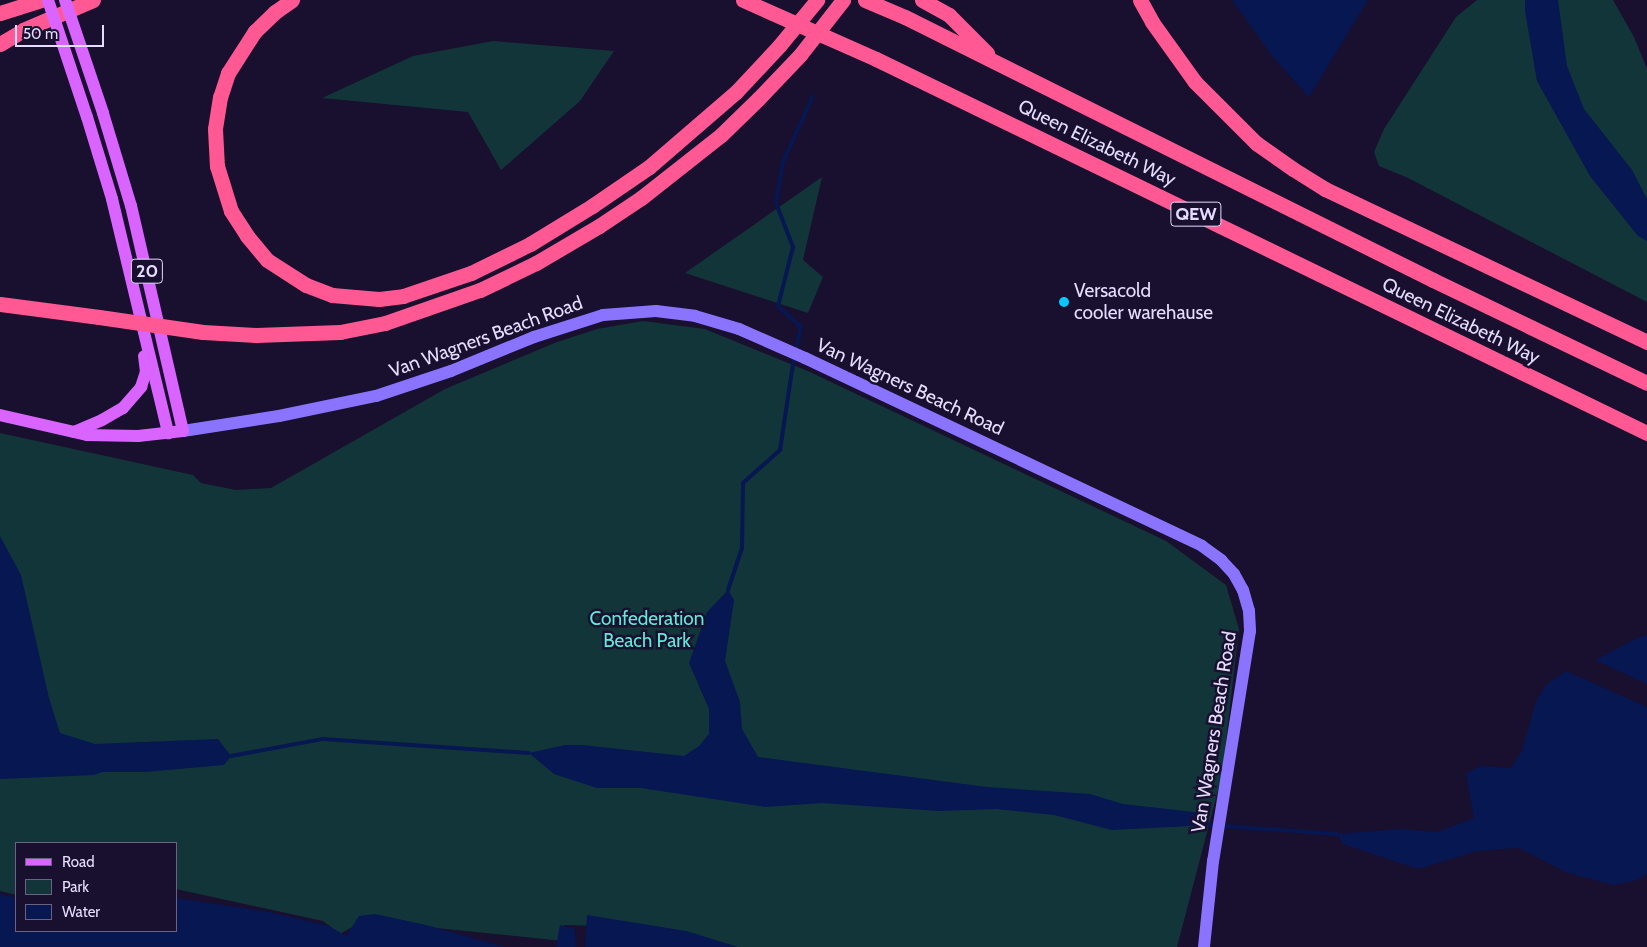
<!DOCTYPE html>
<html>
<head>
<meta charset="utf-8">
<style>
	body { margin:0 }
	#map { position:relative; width:1647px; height:947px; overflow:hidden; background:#190f2e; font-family:Cabin,sans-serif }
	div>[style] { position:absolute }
	.green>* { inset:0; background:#123539 }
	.water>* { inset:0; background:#061751 }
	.stream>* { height:4px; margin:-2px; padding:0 2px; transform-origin:2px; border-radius:2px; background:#061751 }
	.secondary>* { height:12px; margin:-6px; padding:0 6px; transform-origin:6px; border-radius:6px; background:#8a74ff }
	.primary>* { height:12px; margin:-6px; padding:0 6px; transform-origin:6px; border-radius:6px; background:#d964ff }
	.highway>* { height:15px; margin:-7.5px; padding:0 7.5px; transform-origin:7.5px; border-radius:7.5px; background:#ff5892 }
	.primary-bridge>* { height:12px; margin:-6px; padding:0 6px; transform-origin:6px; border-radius:6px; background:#d964ff }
	.highway-bridge>* { height:15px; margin:-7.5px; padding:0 7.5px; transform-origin:7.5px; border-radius:7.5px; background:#ff5892 }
	.dots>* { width:14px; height:14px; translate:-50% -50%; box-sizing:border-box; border:2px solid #190f2e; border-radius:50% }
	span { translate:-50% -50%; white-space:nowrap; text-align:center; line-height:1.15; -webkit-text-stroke:5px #190f2e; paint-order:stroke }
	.shield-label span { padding:1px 4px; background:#190f2e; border:1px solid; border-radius:4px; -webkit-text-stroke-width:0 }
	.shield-label { font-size:18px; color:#e5ddff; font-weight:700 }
	.street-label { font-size:19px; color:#e5ddff }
	.poi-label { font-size:19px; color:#e5ddff }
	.left { translate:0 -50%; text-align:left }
	.park-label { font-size:19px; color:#5cebda }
	.legend { position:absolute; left:15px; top:842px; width:162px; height:90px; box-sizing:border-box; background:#190f2e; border:1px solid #6b6182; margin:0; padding:6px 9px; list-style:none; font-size:15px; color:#e5ddff }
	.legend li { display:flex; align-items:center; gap:10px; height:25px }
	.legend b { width:25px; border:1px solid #6b6182 }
	.scale { position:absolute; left:15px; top:25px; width:89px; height:22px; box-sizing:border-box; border:2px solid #e5ddff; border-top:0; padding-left:6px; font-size:15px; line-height:18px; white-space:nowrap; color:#e5ddff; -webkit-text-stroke:4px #190f2e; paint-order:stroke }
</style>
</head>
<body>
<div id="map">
	<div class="green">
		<div style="clip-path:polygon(1477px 0,1613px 0,1634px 37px,1647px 69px,1647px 302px,1408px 178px,1379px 166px,1374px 152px,1384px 129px,1456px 17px)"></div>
		<div style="clip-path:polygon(493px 41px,614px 51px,580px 101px,501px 170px,468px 112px,322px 98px,413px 56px)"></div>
		<div style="clip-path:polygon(822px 177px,803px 260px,823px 277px,808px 313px,685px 273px)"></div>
		<div style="clip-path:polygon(643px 321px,705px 329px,810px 372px,1166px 541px,1226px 585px,1239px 629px,1222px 775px,1177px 947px,733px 947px,598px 926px,564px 925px,563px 941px,378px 922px,361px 922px,340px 934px,323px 921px,176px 889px,176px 843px,16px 843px,16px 895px,0 891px,0 433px,193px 475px,201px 483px,236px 490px,271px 488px,445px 389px,557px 342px,597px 329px)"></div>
	</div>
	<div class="water">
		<div style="clip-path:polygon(1232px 0,1368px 0,1309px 97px,1273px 57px)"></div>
		<div style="clip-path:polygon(1525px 0,1558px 0,1567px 66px,1584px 109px,1632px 170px,1647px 199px,1647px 241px,1638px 236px,1590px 176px,1537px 81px,1525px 11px)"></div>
		<div style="clip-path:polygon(0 536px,21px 575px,49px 698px,60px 733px,95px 744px,218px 739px,231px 756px,224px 765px,145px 772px,102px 772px,94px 775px,0 779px)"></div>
		<div style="clip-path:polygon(728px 590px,734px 600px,725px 661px,740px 702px,742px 729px,758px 757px,987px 787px,1090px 794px,1123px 804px,1203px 813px,1210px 825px,1112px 830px,1054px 815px,997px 809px,939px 811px,822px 803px,765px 807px,641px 788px,597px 788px,554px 774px,529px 753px,565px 745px,582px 745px,684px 756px,699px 746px,709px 734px,709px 709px,689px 663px,707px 612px)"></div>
		<div style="clip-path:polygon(1647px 635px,1647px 684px,1595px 660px,1637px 638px)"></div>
		<div style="clip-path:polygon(1566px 671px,1647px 707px,1647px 874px,1637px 880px,1614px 885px,1565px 872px,1519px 848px,1477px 851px,1418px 869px,1343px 844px,1337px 834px,1401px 829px,1437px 832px,1474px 818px,1466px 774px,1480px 766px,1511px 768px,1522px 750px,1536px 701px,1546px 685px)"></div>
		<div style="clip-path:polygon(0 894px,16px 898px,16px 931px,176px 931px,176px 898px,269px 912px,329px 926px,346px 936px,359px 916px,375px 914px,426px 925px,505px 947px,0 947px)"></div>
		<div style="clip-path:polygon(587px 915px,686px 931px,738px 947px,585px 947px)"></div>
		<div style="clip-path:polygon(560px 925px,575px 929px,576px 947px,556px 947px)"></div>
	</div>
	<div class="stream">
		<div style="left:796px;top:350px;width:24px;rotate:-78deg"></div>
		<div style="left:801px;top:327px;width:31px;rotate:-138deg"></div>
		<div style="left:778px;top:306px;width:61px;rotate:-75.7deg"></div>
		<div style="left:793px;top:247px;width:47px;rotate:-111.1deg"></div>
		<div style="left:776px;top:203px;width:42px;rotate:-80.3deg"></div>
		<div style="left:783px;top:162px;width:72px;rotate:-65.6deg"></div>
		<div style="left:728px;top:590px;width:44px;rotate:-71.6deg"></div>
		<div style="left:742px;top:548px;width:65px;rotate:-89.1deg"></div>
		<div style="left:743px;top:483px;width:50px;rotate:-41.7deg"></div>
		<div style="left:780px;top:450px;width:94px;rotate:-81.4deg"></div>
		<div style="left:231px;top:756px;width:94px;rotate:-10.5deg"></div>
		<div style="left:323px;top:739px;width:206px;rotate:3.9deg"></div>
		<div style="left:1210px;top:825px;width:127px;rotate:4.1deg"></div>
	</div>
	<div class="secondary">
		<div style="left:183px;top:431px;width:97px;rotate:-8.9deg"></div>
		<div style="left:279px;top:416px;width:99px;rotate:-11.7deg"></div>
		<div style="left:376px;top:396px;width:79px;rotate:-18.4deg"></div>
		<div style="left:451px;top:371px;width:90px;rotate:-22.3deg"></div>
		<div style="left:534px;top:337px;width:72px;rotate:-17.7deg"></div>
		<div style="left:603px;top:315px;width:53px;rotate:-4.3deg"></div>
		<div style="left:656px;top:311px;width:39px;rotate:7deg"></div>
		<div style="left:695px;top:316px;width:46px;rotate:16.5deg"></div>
		<div style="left:739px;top:329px;width:72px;rotate:23.7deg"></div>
		<div style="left:805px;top:358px;width:439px;rotate:25.3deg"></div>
		<div style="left:1202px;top:546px;width:24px;rotate:36deg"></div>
		<div style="left:1221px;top:560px;width:19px;rotate:47deg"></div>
		<div style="left:1234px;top:574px;width:18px;rotate:61deg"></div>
		<div style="left:1243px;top:590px;width:22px;rotate:74deg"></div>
		<div style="left:1249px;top:611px;width:20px;rotate:87deg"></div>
		<div style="left:1250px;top:631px;width:233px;rotate:99.1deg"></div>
		<div style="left:1213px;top:861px;width:86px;rotate:96deg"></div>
	</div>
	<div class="primary">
		<div style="left:87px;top:117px;width:86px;rotate:73deg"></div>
		<div style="left:112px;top:199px;width:241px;rotate:76.5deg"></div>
		<div style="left:0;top:415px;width:89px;rotate:12.9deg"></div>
		<div style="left:87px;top:435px;width:51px;rotate:1.1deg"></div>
		<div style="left:138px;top:436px;width:45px;rotate:-6.3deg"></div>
		<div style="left:183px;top:431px;width:231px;rotate:-103deg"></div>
		<div style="left:131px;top:206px;width:97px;rotate:-106.8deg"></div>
		<div style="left:74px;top:432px;width:30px;rotate:-23deg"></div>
		<div style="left:102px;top:420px;width:24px;rotate:-30deg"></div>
		<div style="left:123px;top:408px;width:28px;rotate:-49deg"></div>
		<div style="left:141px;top:387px;width:16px;rotate:-72deg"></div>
		<div style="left:146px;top:372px;width:16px;rotate:-97deg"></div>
	</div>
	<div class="highway">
		<div style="left:292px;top:0;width:21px;rotate:145deg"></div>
		<div style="left:275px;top:12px;width:28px;rotate:136deg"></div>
		<div style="left:255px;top:31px;width:50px;rotate:122.7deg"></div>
		<div style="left:228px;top:73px;width:25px;rotate:108deg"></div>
		<div style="left:220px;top:97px;width:32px;rotate:99deg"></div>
		<div style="left:215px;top:129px;width:37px;rotate:87deg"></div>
		<div style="left:217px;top:166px;width:47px;rotate:72.7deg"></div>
		<div style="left:231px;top:211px;width:30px;rotate:57deg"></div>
		<div style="left:247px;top:236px;width:31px;rotate:50deg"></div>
		<div style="left:267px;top:260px;width:46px;rotate:32.7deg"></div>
		<div style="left:306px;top:285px;width:28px;rotate:21deg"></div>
		<div style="left:332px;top:295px;width:47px;rotate:4.9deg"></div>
		<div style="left:379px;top:299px;width:24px;rotate:-7deg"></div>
		<div style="left:403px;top:296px;width:72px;rotate:-18.7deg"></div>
		<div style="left:471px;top:273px;width:66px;rotate:-26.2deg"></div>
		<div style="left:530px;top:244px;width:73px;rotate:-31.5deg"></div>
		<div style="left:592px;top:206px;width:69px;rotate:-34.4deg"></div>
		<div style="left:649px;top:167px;width:115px;rotate:-40.8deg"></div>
		<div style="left:743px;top:0;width:145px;rotate:23.9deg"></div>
		<div style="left:876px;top:59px;width:857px;rotate:25.88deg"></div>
		<div style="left:865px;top:0;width:43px;rotate:23deg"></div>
		<div style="left:905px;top:17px;width:590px;rotate:26.48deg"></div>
		<div style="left:1433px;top:280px;width:237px;rotate:25.7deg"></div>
		<div style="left:922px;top:0;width:31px;rotate:29deg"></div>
		<div style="left:949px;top:15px;width:54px;rotate:45deg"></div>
		<div style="left:1140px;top:0;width:25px;rotate:61deg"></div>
		<div style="left:1152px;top:22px;width:74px;rotate:54.4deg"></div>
		<div style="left:1195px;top:82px;width:86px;rotate:45deg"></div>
		<div style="left:1256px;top:143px;width:45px;rotate:35.1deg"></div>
		<div style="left:1293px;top:169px;width:38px;rotate:32deg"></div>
		<div style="left:1325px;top:189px;width:357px;rotate:25.4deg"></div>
		<div style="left:0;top:13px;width:43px;rotate:-17.6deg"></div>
		<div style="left:0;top:44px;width:27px;rotate:-31deg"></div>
		<div style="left:23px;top:30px;width:76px;rotate:-23.2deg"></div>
		<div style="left:0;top:304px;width:100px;rotate:7.5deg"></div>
		<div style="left:203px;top:332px;width:53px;rotate:3.2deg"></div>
		<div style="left:256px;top:335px;width:84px;rotate:-2deg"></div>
		<div style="left:340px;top:332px;width:46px;rotate:-11.3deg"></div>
		<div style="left:385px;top:323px;width:101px;rotate:-19.2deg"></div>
		<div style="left:480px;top:290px;width:62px;rotate:-25.7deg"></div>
		<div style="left:536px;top:263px;width:73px;rotate:-30.4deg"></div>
		<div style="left:599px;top:226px;width:50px;rotate:-33.7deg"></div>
		<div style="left:641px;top:198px;width:102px;rotate:-38.2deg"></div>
		<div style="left:721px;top:135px;width:52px;rotate:-44.2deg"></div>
	</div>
	<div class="primary-bridge">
		<div style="left:48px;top:0;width:123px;rotate:71.6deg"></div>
		<div style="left:65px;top:0;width:119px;rotate:71.4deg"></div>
	</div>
	<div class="highway-bridge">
		<div style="left:736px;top:92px;width:63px;rotate:-46.9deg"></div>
		<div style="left:779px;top:46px;width:60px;rotate:-50.4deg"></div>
		<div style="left:758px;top:99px;width:61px;rotate:-46.3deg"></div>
		<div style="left:800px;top:55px;width:70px;rotate:-52deg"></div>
		<div style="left:99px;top:317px;width:105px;rotate:8.2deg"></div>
	</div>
	<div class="dots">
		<div style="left:1064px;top:302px;background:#09c6ff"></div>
	</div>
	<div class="shield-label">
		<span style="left:1196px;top:214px">QEW</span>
		<span style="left:147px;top:271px">20</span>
	</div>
	<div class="street-label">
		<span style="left:1097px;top:143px;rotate:26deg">Queen Elizabeth Way</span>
		<span style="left:1461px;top:321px;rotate:26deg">Queen Elizabeth Way</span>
		<span style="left:486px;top:337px;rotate:-20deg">Van Wagners Beach Road</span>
		<span style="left:910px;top:387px;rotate:25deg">Van Wagners Beach Road</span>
		<span style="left:1214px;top:732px;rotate:-81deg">Van Wagners Beach Road</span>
	</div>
	<div class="poi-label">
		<span class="left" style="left:1074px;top:302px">Versacold<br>cooler warehause</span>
	</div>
	<div class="park-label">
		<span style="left:647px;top:630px">Confederation<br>Beach Park</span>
	</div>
	<ul class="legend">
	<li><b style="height:6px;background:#d964ff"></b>Road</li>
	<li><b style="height:14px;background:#123539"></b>Park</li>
	<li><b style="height:14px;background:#061751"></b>Water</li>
	</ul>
	<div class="scale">50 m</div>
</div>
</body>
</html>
